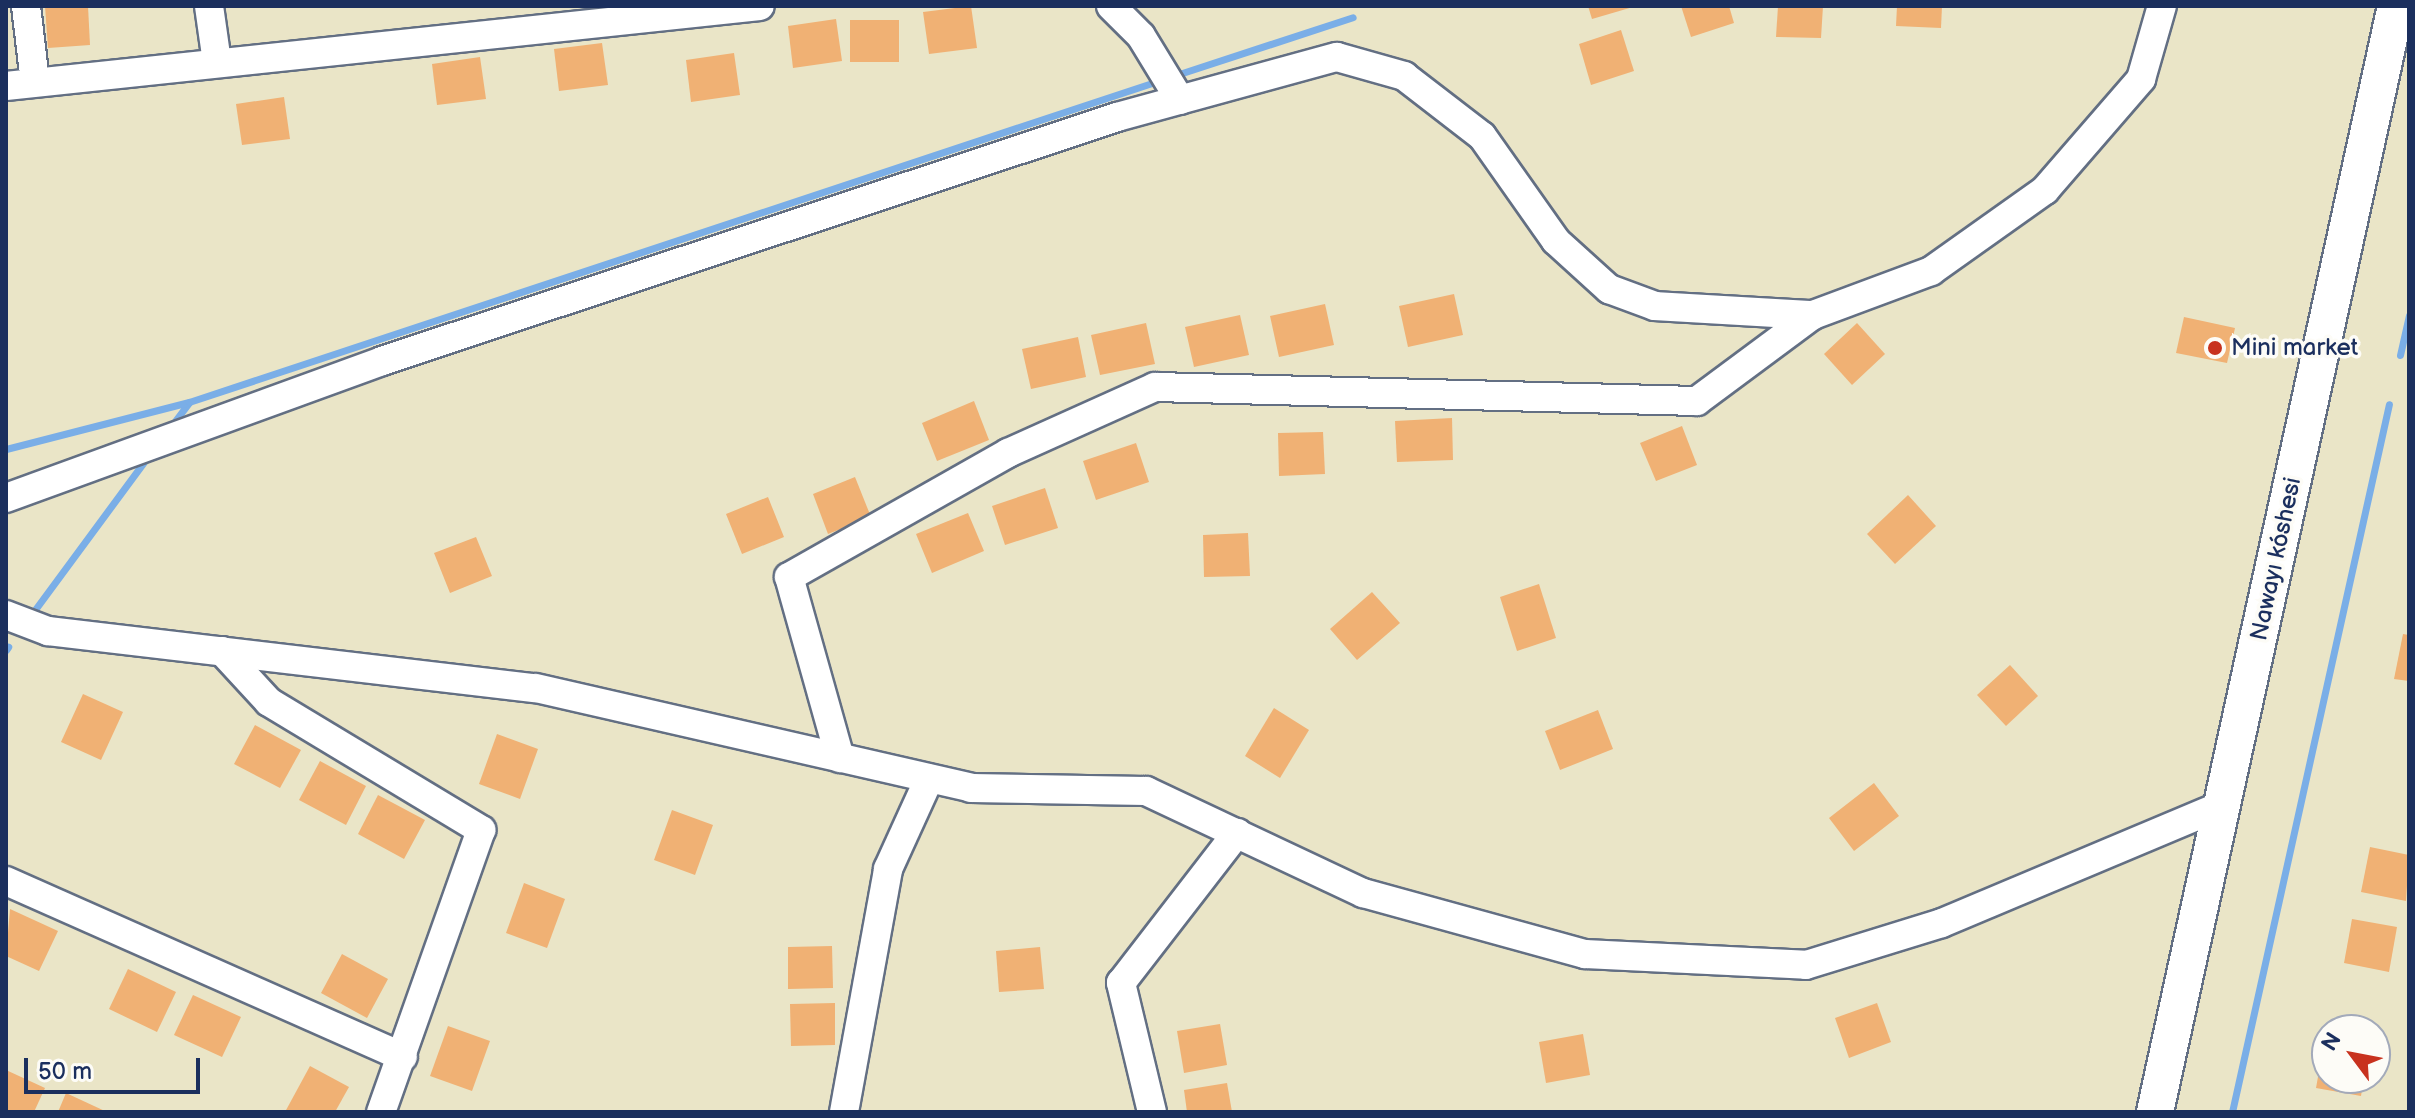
<!DOCTYPE html>
<html>
<head>
<meta charset="utf-8">
<style>
	body { margin:0 }
	#map { position:relative; width:2415px; height:1118px; overflow:hidden; background:#eae5c7; font-family:"Balsamiq Sans",sans-serif }
	div>[style] { position:absolute }
	.stream>* { height:7px; margin:-3.5px; padding:0 3.5px; transform-origin:3.5px; border-radius:3.5px; background:#7aaee7 }
	.building>* { inset:0; background:#f0b174 }
	.roads { filter:drop-shadow(2px 0 #636f83) drop-shadow(-2px 0 #636f83) drop-shadow(0 2px #636f83) drop-shadow(0 -2px #636f83) }
	.minor>* { height:28px; margin:-14px; padding:0 14px; transform-origin:14px; border-radius:14px; background:#fff }
	.major>* { height:36px; margin:-18px; padding:0 18px; transform-origin:18px; border-radius:18px; background:#fff }
	.dots>* { width:22px; height:22px; translate:-50% -50%; box-sizing:border-box; border:4px solid #fdfcf7; border-radius:50% }
	span { translate:-50% -50%; white-space:nowrap; text-align:center; line-height:1.15; -webkit-text-stroke:7px #fdfcf7; paint-order:stroke }
	.poi-label { font-size:24px; color:#1b2f5e }
	.left { translate:0 -50%; text-align:left }
	.street-label { font-size:24px; color:#1b2f5e }
	.frame { position:absolute; inset:0; border:8px solid #1b2f5e; pointer-events:none }
	.north { position:absolute; left:2311px; top:1014px; width:80px; height:80px; box-sizing:border-box; background:#fdfcf7; border:2px solid #a3aaba; border-radius:50%; rotate:302deg; font-size:22px; font-weight:700; line-height:32px; text-align:center; color:#1b2f5e }
	.north::after { content:''; display:block; margin:auto; width:28px; height:36px; background:#c8321e; clip-path:polygon(50% 0,100% 100%,50% 72%,0 100%) }
	.scale { position:absolute; left:24px; top:1058px; width:176px; height:36px; box-sizing:border-box; border:4px solid #1b2f5e; border-top:0; padding-left:10px; font-size:24px; line-height:28px; white-space:nowrap; color:#1b2f5e; -webkit-text-stroke:6px #fdfcf7; paint-order:stroke }
</style>
</head>
<body>
<div id="map">
	<div class="stream">
		<div style="left:1173px;top:76px;width:189px;rotate:-18.1deg"></div>
		<div style="left:2400px;top:355px;width:41px;rotate:-77.3deg"></div>
		<div style="left:169px;top:429px;width:34px;rotate:-53deg"></div>
		<div style="left:6px;top:449px;width:189px;rotate:-14.4deg"></div>
		<div style="left:189px;top:402px;width:1024px;rotate:-18.33deg"></div>
		<div style="left:34px;top:611px;width:194px;rotate:-53.6deg"></div>
		<div style="left:6px;top:650px;width:4px;rotate:-56deg"></div>
		<div style="left:2232px;top:1112px;width:725px;rotate:-77.5deg"></div>
	</div>
	<div class="building">
		<div style="clip-path:polygon(45px 6px,88px 6px,90px 45px,48px 48px)"></div>
		<div style="clip-path:polygon(971px 6px,977px 48px,929px 54px,923px 12px)"></div>
		<div style="clip-path:polygon(1588px 6px,1632px 6px,1633px 7px,1592px 19px)"></div>
		<div style="clip-path:polygon(1681px 6px,1729px 6px,1734px 23px,1691px 37px)"></div>
		<div style="clip-path:polygon(1778px 6px,1823px 6px,1821px 38px,1776px 37px)"></div>
		<div style="clip-path:polygon(1897px 6px,1942px 6px,1941px 28px,1896px 26px)"></div>
		<div style="clip-path:polygon(836px 19px,842px 61px,793px 68px,788px 26px)"></div>
		<div style="clip-path:polygon(850px 20px,899px 20px,899px 62px,850px 62px)"></div>
		<div style="clip-path:polygon(1621px 30px,1634px 71px,1591px 85px,1579px 44px)"></div>
		<div style="clip-path:polygon(602px 43px,608px 85px,559px 91px,554px 49px)"></div>
		<div style="clip-path:polygon(734px 53px,740px 95px,691px 102px,686px 60px)"></div>
		<div style="clip-path:polygon(480px 57px,486px 99px,437px 105px,432px 64px)"></div>
		<div style="clip-path:polygon(284px 97px,290px 139px,242px 145px,236px 104px)"></div>
		<div style="clip-path:polygon(1454px 294px,1463px 335px,1408px 347px,1399px 306px)"></div>
		<div style="clip-path:polygon(1325px 304px,1334px 345px,1279px 357px,1270px 316px)"></div>
		<div style="clip-path:polygon(1240px 315px,1249px 355px,1194px 367px,1185px 327px)"></div>
		<div style="clip-path:polygon(2184px 317px,2235px 328px,2227px 363px,2176px 353px)"></div>
		<div style="clip-path:polygon(1146px 323px,1155px 364px,1100px 375px,1091px 335px)"></div>
		<div style="clip-path:polygon(1857px 323px,1885px 354px,1852px 385px,1824px 354px)"></div>
		<div style="clip-path:polygon(1078px 337px,1086px 377px,1031px 389px,1022px 349px)"></div>
		<div style="clip-path:polygon(974px 401px,989px 440px,937px 461px,922px 423px)"></div>
		<div style="clip-path:polygon(1452px 418px,1453px 460px,1397px 462px,1395px 421px)"></div>
		<div style="clip-path:polygon(1682px 426px,1697px 465px,1656px 481px,1640px 443px)"></div>
		<div style="clip-path:polygon(1323px 432px,1325px 474px,1279px 476px,1278px 433px)"></div>
		<div style="clip-path:polygon(1136px 443px,1149px 482px,1096px 500px,1083px 461px)"></div>
		<div style="clip-path:polygon(855px 477px,871px 517px,828px 534px,813px 494px)"></div>
		<div style="clip-path:polygon(1045px 488px,1058px 528px,1005px 545px,992px 506px)"></div>
		<div style="clip-path:polygon(1908px 495px,1936px 526px,1895px 564px,1867px 534px)"></div>
		<div style="clip-path:polygon(768px 497px,784px 537px,742px 554px,726px 514px)"></div>
		<div style="clip-path:polygon(968px 513px,984px 551px,932px 573px,916px 534px)"></div>
		<div style="clip-path:polygon(1248px 533px,1250px 576px,1204px 577px,1203px 535px)"></div>
		<div style="clip-path:polygon(476px 537px,492px 576px,450px 593px,434px 553px)"></div>
		<div style="clip-path:polygon(1539px 584px,1556px 638px,1517px 651px,1500px 597px)"></div>
		<div style="clip-path:polygon(1372px 592px,1400px 623px,1357px 660px,1330px 629px)"></div>
		<div style="clip-path:polygon(2403px 634px,2409px 635px,2409px 681px,2394px 679px)"></div>
		<div style="clip-path:polygon(2010px 665px,2038px 696px,2006px 726px,1977px 695px)"></div>
		<div style="clip-path:polygon(83px 694px,123px 712px,101px 760px,61px 742px)"></div>
		<div style="clip-path:polygon(1274px 708px,1309px 730px,1280px 778px,1245px 756px)"></div>
		<div style="clip-path:polygon(1598px 710px,1613px 749px,1560px 770px,1545px 731px)"></div>
		<div style="clip-path:polygon(255px 725px,301px 750px,280px 788px,234px 764px)"></div>
		<div style="clip-path:polygon(497px 734px,538px 749px,520px 799px,479px 784px)"></div>
		<div style="clip-path:polygon(320px 761px,366px 786px,346px 825px,299px 800px)"></div>
		<div style="clip-path:polygon(1874px 783px,1899px 816px,1854px 851px,1829px 818px)"></div>
		<div style="clip-path:polygon(378px 795px,425px 820px,404px 859px,358px 834px)"></div>
		<div style="clip-path:polygon(672px 810px,713px 825px,695px 875px,654px 860px)"></div>
		<div style="clip-path:polygon(2370px 847px,2409px 855px,2406px 901px,2361px 892px)"></div>
		<div style="clip-path:polygon(524px 883px,565px 899px,547px 948px,506px 933px)"></div>
		<div style="clip-path:polygon(10px 909px,58px 931px,39px 971px,6px 956px)"></div>
		<div style="clip-path:polygon(2352px 919px,2397px 927px,2389px 972px,2344px 963px)"></div>
		<div style="clip-path:polygon(832px 946px,833px 988px,788px 989px,788px 947px)"></div>
		<div style="clip-path:polygon(1040px 947px,1044px 989px,999px 992px,996px 951px)"></div>
		<div style="clip-path:polygon(342px 954px,388px 979px,367px 1018px,321px 993px)"></div>
		<div style="clip-path:polygon(128px 969px,176px 992px,157px 1032px,109px 1009px)"></div>
		<div style="clip-path:polygon(193px 995px,241px 1017px,222px 1057px,174px 1035px)"></div>
		<div style="clip-path:polygon(835px 1003px,835px 1045px,791px 1046px,790px 1004px)"></div>
		<div style="clip-path:polygon(1877px 1003px,1891px 1042px,1849px 1058px,1835px 1018px)"></div>
		<div style="clip-path:polygon(1220px 1024px,1227px 1065px,1184px 1073px,1177px 1031px)"></div>
		<div style="clip-path:polygon(448px 1026px,490px 1041px,472px 1091px,430px 1076px)"></div>
		<div style="clip-path:polygon(1583px 1034px,1590px 1075px,1546px 1083px,1539px 1042px)"></div>
		<div style="clip-path:polygon(2324px 1043px,2327px 1078px,2364px 1078px,2361px 1096px,2316px 1088px)"></div>
		<div style="clip-path:polygon(310px 1066px,349px 1087px,335px 1112px,285px 1112px)"></div>
		<div style="clip-path:polygon(6px 1070px,45px 1088px,34px 1112px,6px 1112px)"></div>
		<div style="clip-path:polygon(1227px 1083px,1232px 1112px,1187px 1112px,1184px 1090px)"></div>
		<div style="clip-path:polygon(66px 1093px,107px 1112px,58px 1112px)"></div>
	</div>
	<div class="roads">
		<div class="minor">
			<div style="left:26px;top:6px;width:76px;rotate:83.2deg"></div>
			<div style="left:209px;top:6px;width:57px;rotate:81.9deg"></div>
			<div style="left:1111px;top:6px;width:42px;rotate:45deg"></div>
			<div style="left:1141px;top:36px;width:75px;rotate:58.6deg"></div>
			<div style="left:6px;top:86px;width:758px;rotate:-6.06deg"></div>
			<div style="left:6px;top:498px;width:400px;rotate:-20deg"></div>
			<div style="left:382px;top:361px;width:774px;rotate:-18.36deg"></div>
			<div style="left:1117px;top:117px;width:228px;rotate:-15.3deg"></div>
			<div style="left:1337px;top:57px;width:70px;rotate:15.8deg"></div>
			<div style="left:1404px;top:76px;width:98px;rotate:37.6deg"></div>
			<div style="left:1482px;top:136px;width:128px;rotate:54.8deg"></div>
			<div style="left:1556px;top:241px;width:72px;rotate:42.2deg"></div>
			<div style="left:1609px;top:289px;width:49px;rotate:20.3deg"></div>
			<div style="left:1655px;top:306px;width:158px;rotate:3.3deg"></div>
			<div style="left:6px;top:615px;width:45px;rotate:20.9deg"></div>
			<div style="left:48px;top:631px;width:491px;rotate:6.7deg"></div>
			<div style="left:536px;top:688px;width:446px;rotate:12.9deg"></div>
			<div style="left:971px;top:788px;width:175px;rotate:1deg"></div>
			<div style="left:1146px;top:791px;width:240px;rotate:25.2deg"></div>
			<div style="left:1363px;top:893px;width:230px;rotate:15.4deg"></div>
			<div style="left:1585px;top:954px;width:221px;rotate:2.8deg"></div>
			<div style="left:1806px;top:965px;width:142px;rotate:-17.2deg"></div>
			<div style="left:1942px;top:923px;width:305px;rotate:-22.8deg"></div>
			<div style="left:222px;top:651px;width:69px;rotate:47.3deg"></div>
			<div style="left:269px;top:702px;width:248px;rotate:31.1deg"></div>
			<div style="left:481px;top:830px;width:299px;rotate:109.5deg"></div>
			<div style="left:840px;top:758px;width:188px;rotate:-105.7deg"></div>
			<div style="left:789px;top:577px;width:252px;rotate:-29.5deg"></div>
			<div style="left:1008px;top:453px;width:161px;rotate:-24.2deg"></div>
			<div style="left:1155px;top:387px;width:542px;rotate:1.48deg"></div>
			<div style="left:1697px;top:401px;width:144px;rotate:-36.6deg"></div>
			<div style="left:1813px;top:315px;width:126px;rotate:-20.4deg"></div>
			<div style="left:1931px;top:271px;width:140px;rotate:-35.4deg"></div>
			<div style="left:2045px;top:190px;width:147px;rotate:-49.1deg"></div>
			<div style="left:2141px;top:79px;width:76px;rotate:-74deg"></div>
			<div style="left:6px;top:881px;width:434px;rotate:23.9deg"></div>
			<div style="left:844px;top:1112px;width:247px;rotate:-79.7deg"></div>
			<div style="left:888px;top:869px;width:99px;rotate:-65.5deg"></div>
			<div style="left:1152px;top:1112px;width:133px;rotate:-103.5deg"></div>
			<div style="left:1121px;top:983px;width:190px;rotate:-52.3deg"></div>
		</div>
		<div class="major">
			<div style="left:2155px;top:1112px;width:1132px;rotate:-77.71deg"></div>
		</div>
	</div>
	<div class="dots">
		<div style="left:2215px;top:348px;background:#c8321e"></div>
	</div>
	<div class="poi-label">
		<span class="left" style="left:2231px;top:348px">Mini market</span>
	</div>
	<div class="street-label">
		<span style="left:2276px;top:559px;rotate:-78deg">Nawayı kóshesi</span>
	</div>
	<div class="frame"></div>
	<div class="north">N</div>
	<div class="scale">50 m</div>
</div>
</body>
</html>
